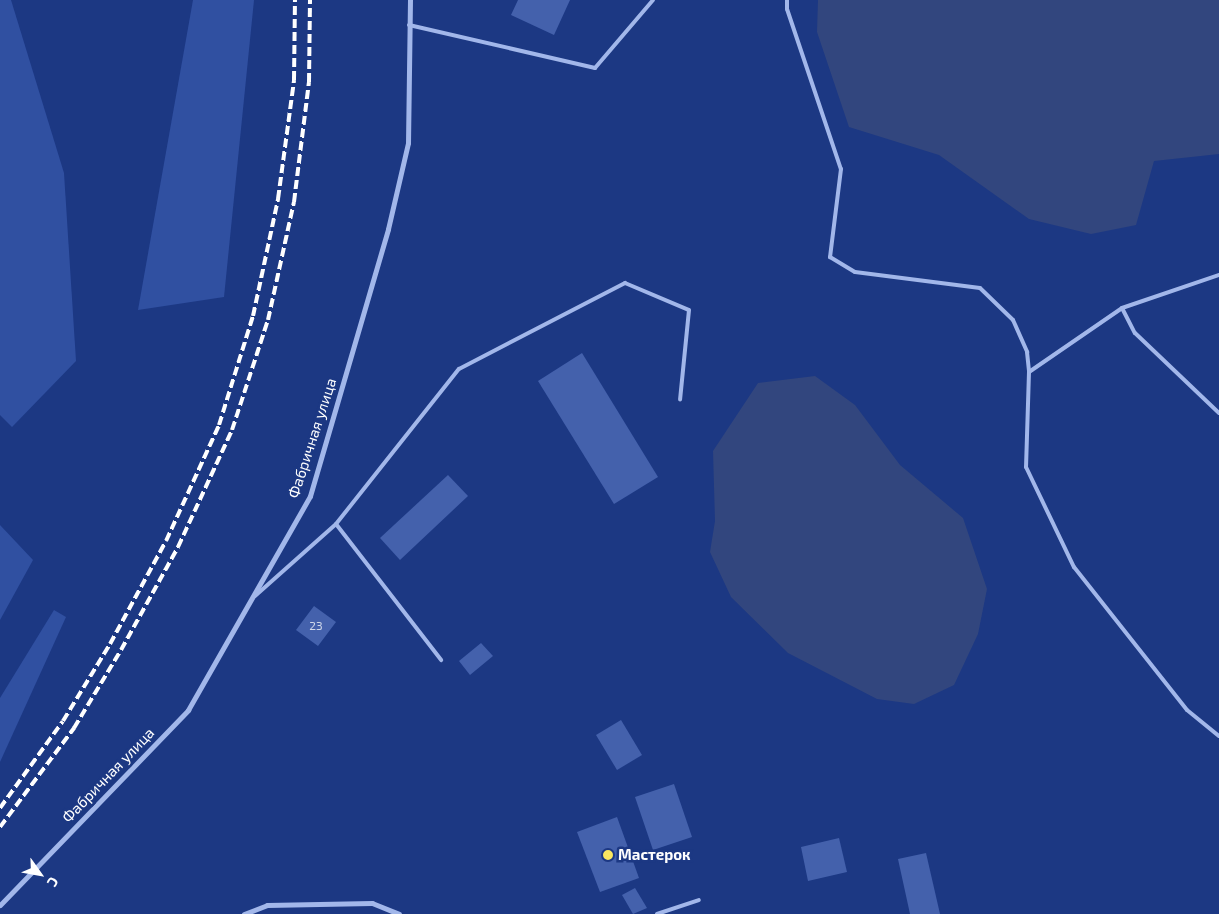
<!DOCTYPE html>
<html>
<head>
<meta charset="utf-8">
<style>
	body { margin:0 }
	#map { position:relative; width:1219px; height:914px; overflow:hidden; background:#1c3883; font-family:"Exo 2",sans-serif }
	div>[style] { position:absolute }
	.green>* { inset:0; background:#3050a1 }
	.water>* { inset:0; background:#32467e }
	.building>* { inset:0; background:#4461ac }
	.lane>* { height:4px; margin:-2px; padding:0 2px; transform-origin:2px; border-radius:2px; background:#a2b7ea }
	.street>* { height:5px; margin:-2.5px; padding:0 2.5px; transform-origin:2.5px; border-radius:2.5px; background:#a2b7ea }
	.rail>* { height:4px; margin-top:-2px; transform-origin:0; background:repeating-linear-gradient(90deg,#fff 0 9px,transparent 0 13px) }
	.dots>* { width:14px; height:14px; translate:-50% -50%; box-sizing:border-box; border:2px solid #1c3883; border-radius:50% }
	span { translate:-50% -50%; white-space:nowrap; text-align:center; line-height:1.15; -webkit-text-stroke:5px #1c3883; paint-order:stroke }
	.number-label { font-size:12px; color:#d0d8ea }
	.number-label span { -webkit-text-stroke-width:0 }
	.street-label { font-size:15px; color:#fff }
	.poi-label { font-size:15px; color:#fff; font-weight:700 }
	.left { translate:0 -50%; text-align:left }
	.north { position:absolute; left:15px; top:849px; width:50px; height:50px; -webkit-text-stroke:4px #1c3883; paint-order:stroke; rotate:122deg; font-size:14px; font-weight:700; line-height:20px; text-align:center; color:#fff }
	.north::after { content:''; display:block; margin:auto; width:18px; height:22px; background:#fff; clip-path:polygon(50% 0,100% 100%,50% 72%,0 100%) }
</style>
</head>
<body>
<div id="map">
	<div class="green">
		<div style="clip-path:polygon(0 0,11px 0,64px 173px,76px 361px,12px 427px,0 415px)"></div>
		<div style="clip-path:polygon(193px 0,254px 0,224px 297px,138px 310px)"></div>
		<div style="clip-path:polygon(0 525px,33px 560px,0 620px)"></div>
		<div style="clip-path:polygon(54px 610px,66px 617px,0 762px,0 698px)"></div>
	</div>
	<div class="water">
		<div style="clip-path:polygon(818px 0,1219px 0,1219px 154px,1154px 161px,1136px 225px,1091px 234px,1029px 219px,939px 155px,849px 127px,817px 32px)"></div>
		<div style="clip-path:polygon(815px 376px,855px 405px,900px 465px,963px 518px,987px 589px,978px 634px,954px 685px,914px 704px,877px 699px,788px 653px,731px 597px,710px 552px,715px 521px,713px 451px,758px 383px)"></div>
	</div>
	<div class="building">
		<div style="clip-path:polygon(518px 0,570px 0,554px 35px,511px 15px)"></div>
		<div style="clip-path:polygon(582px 353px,658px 477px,614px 504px,538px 381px)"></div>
		<div style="clip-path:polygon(448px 475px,468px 496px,400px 560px,380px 538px)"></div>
		<div style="clip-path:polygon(314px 606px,336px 622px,318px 646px,296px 630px)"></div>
		<div style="clip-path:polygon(481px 643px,493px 656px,470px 675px,459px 661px)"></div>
		<div style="clip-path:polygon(621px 720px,642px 755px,617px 770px,596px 735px)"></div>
		<div style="clip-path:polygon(674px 784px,692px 837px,653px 850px,635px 797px)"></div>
		<div style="clip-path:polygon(617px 817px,639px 878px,600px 892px,577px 832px)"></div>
		<div style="clip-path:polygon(839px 838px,847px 872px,808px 881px,801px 847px)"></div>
		<div style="clip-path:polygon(926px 853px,940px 914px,910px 914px,898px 859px)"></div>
		<div style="clip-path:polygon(635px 888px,647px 908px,633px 914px,622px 895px)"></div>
	</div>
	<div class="lane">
		<div style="left:787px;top:0;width:9px;rotate:90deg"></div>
		<div style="left:787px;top:9px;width:169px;rotate:71.4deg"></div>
		<div style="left:841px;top:169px;width:89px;rotate:97.1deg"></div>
		<div style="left:830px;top:257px;width:29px;rotate:31deg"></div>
		<div style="left:855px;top:272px;width:126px;rotate:7.3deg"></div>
		<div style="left:980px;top:288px;width:46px;rotate:44.1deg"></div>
		<div style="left:1013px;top:320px;width:35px;rotate:66deg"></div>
		<div style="left:1027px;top:352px;width:20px;rotate:84deg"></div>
		<div style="left:1029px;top:372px;width:95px;rotate:91.8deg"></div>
		<div style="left:1026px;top:467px;width:111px;rotate:64.4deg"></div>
		<div style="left:1074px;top:567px;width:182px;rotate:51.7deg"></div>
		<div style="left:1187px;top:710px;width:41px;rotate:39.1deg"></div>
		<div style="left:409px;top:25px;width:191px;rotate:13deg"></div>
		<div style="left:595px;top:68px;width:89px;rotate:-49.5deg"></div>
		<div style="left:1122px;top:308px;width:28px;rotate:63deg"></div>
		<div style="left:1135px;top:333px;width:116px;rotate:43.6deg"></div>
		<div style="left:1029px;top:372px;width:113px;rotate:-34.5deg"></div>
		<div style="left:1122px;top:308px;width:102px;rotate:-18.8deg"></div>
		<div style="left:336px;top:524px;width:172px;rotate:52.3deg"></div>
		<div style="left:255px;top:596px;width:108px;rotate:-41.6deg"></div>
		<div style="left:336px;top:524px;width:198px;rotate:-51.6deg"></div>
		<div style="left:459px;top:369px;width:187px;rotate:-27.4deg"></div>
		<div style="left:625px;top:283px;width:69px;rotate:22.9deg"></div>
		<div style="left:689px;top:310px;width:90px;rotate:95.7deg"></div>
		<div style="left:657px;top:914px;width:44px;rotate:-18.4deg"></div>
	</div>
	<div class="street">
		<div style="left:0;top:905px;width:271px;rotate:-46deg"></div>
		<div style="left:188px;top:710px;width:246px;rotate:-60.3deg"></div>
		<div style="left:310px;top:496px;width:278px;rotate:-73.7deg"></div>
		<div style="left:388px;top:229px;width:88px;rotate:-76.9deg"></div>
		<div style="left:408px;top:143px;width:143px;rotate:-89.2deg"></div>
		<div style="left:244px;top:914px;width:25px;rotate:-21deg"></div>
		<div style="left:267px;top:905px;width:105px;rotate:-1.1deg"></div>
		<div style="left:372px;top:903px;width:29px;rotate:22deg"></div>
	</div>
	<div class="rail">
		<div style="left:0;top:808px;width:107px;rotate:-54.1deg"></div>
		<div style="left:63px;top:721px;width:90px;rotate:-58.6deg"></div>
		<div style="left:110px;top:644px;width:117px;rotate:-61.5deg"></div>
		<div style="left:166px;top:541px;width:128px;rotate:-65.4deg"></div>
		<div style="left:219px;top:425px;width:114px;rotate:-72.7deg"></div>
		<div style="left:253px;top:316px;width:120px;rotate:-77.9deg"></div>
		<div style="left:278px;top:199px;width:120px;rotate:-82.3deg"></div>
		<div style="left:294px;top:80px;width:80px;rotate:-89.3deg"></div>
		<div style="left:0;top:827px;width:124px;rotate:-53.2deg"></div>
		<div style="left:74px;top:728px;width:91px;rotate:-58.9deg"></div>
		<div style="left:121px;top:650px;width:118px;rotate:-61deg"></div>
		<div style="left:178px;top:547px;width:129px;rotate:-65.2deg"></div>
		<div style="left:232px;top:430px;width:116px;rotate:-71.9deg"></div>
		<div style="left:268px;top:320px;width:121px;rotate:-77.6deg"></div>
		<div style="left:294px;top:202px;width:121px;rotate:-82.9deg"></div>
		<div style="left:309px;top:82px;width:82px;rotate:-89.3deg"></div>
	</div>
	<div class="dots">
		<div style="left:608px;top:855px;background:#fae760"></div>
	</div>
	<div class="number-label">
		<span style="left:316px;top:626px">23</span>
	</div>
	<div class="street-label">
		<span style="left:312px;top:438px;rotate:-72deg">Фабричная улица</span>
		<span style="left:108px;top:775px;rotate:-46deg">Фабричная улица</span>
	</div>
	<div class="poi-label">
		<span class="left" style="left:618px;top:855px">Мастерок</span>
	</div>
	<div class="north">С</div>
</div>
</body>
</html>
